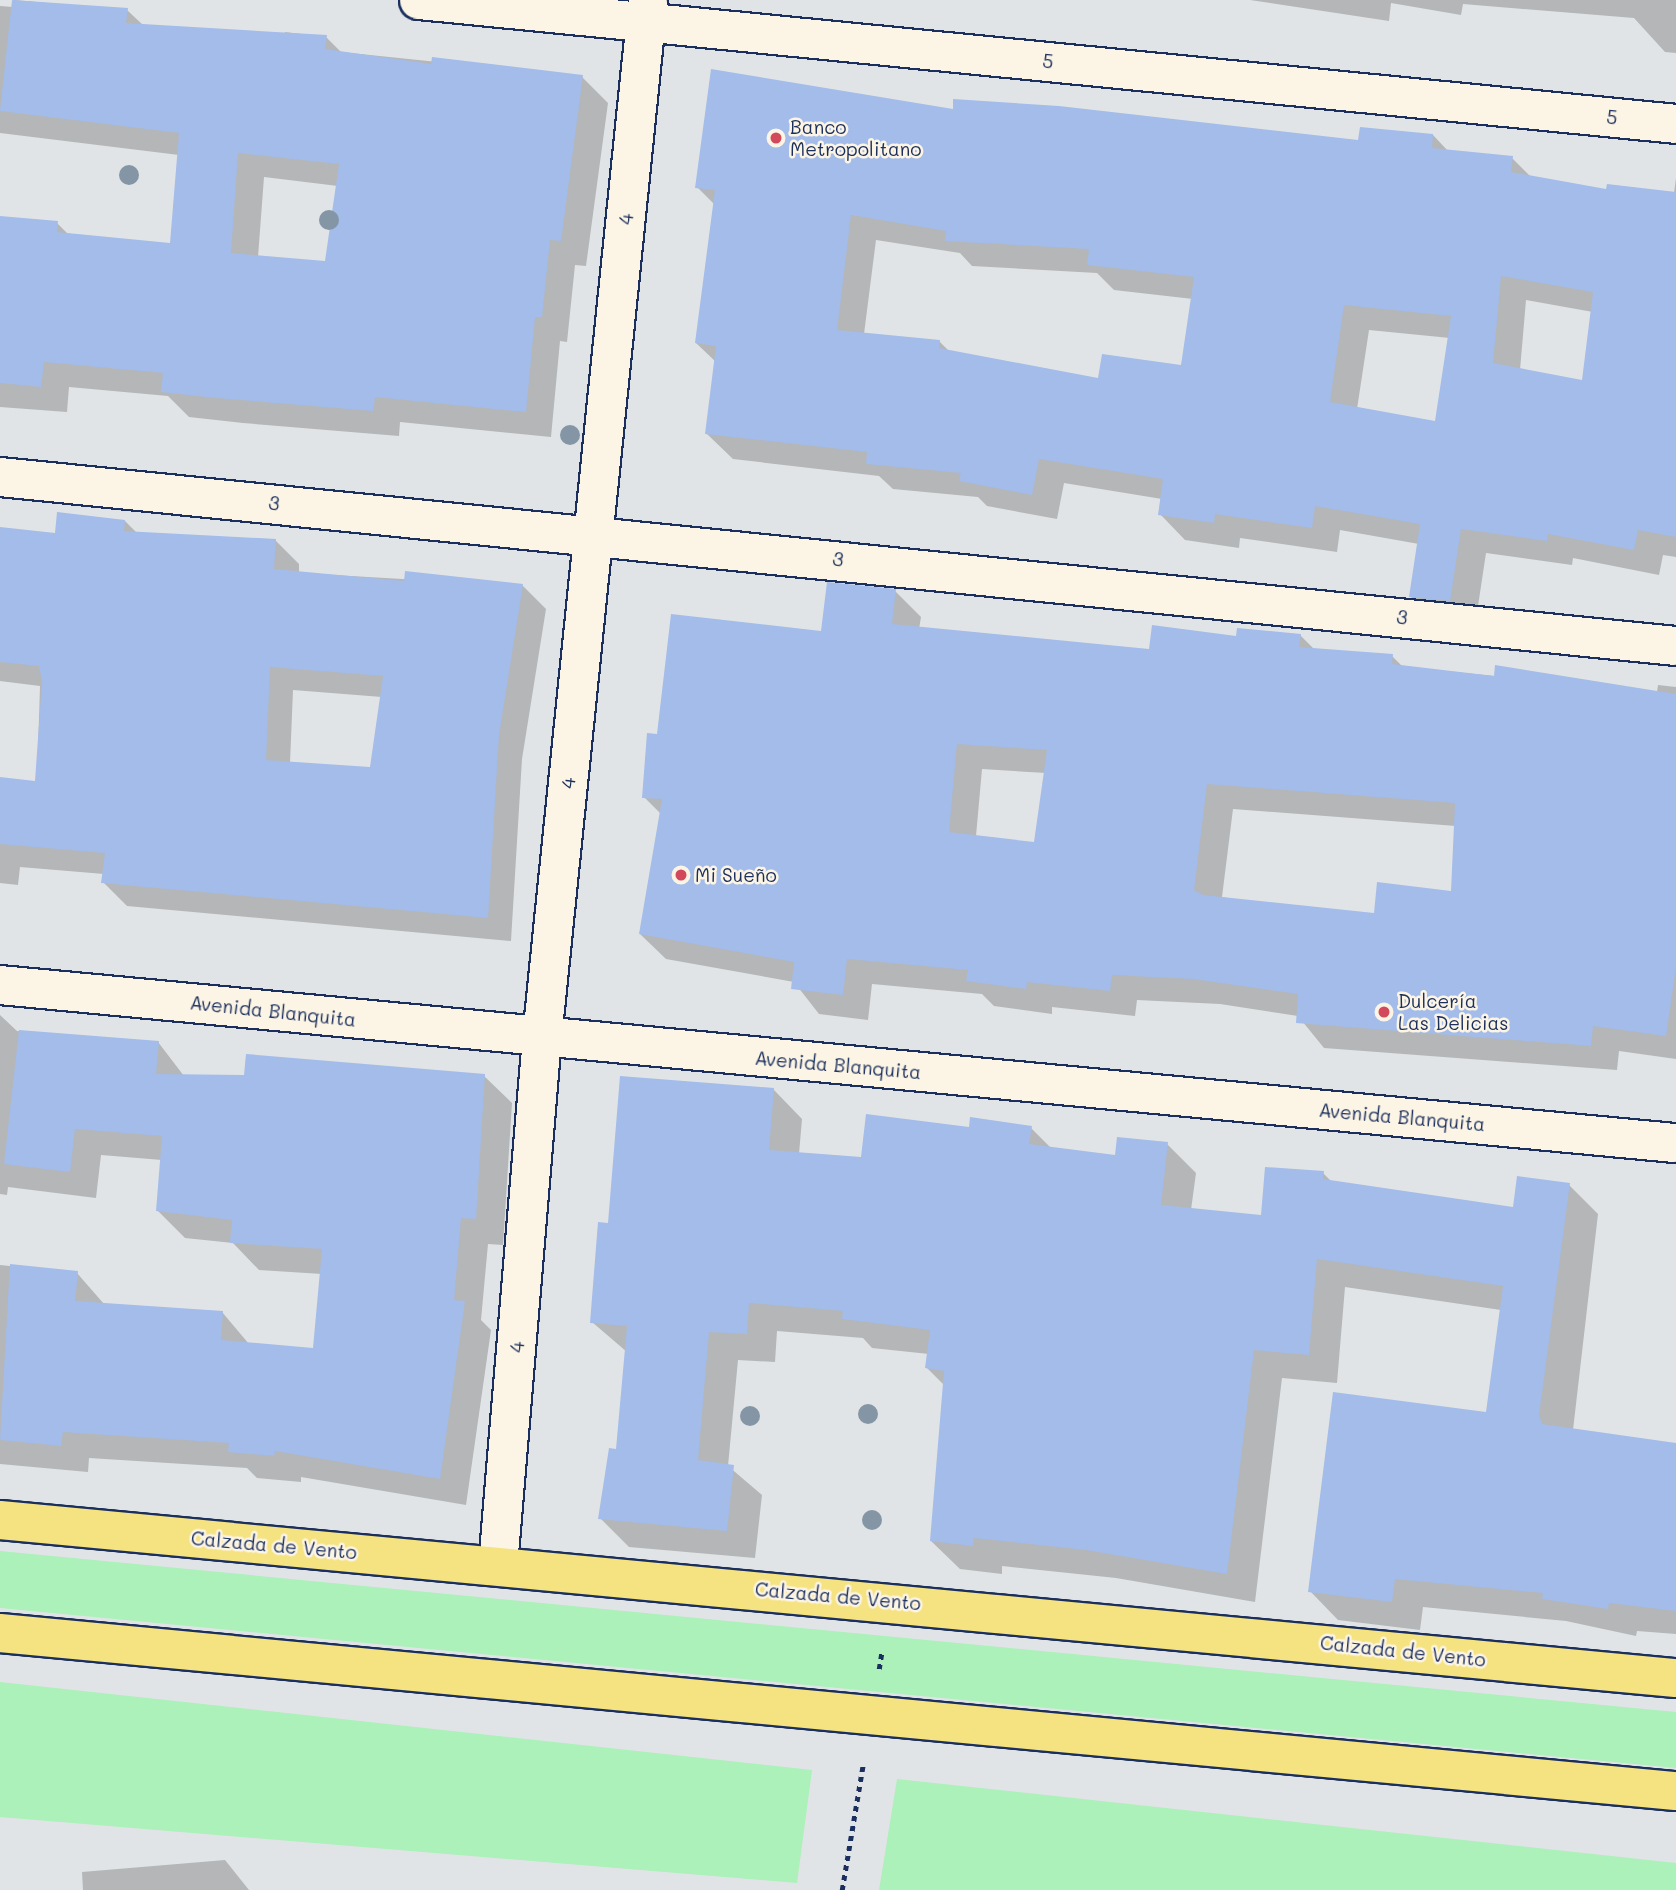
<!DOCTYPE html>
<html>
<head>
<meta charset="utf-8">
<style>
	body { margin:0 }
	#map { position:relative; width:1676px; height:1890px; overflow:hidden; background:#e1e4e6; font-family:Mali,sans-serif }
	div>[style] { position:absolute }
	.green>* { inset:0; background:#acf0ba }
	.shadow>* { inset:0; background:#0003 }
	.building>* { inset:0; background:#a3bce9 }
	.path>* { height:4.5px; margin-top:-2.25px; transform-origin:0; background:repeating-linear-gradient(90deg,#1b2f5e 0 5px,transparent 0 10px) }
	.roads { filter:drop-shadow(2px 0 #1b2f5e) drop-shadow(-2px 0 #1b2f5e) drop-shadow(0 2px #1b2f5e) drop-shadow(0 -2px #1b2f5e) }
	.minor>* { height:38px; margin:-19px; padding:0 19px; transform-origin:19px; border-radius:19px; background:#fcf5e5 }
	.tertiary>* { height:38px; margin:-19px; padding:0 19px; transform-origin:19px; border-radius:19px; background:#fcf5e5 }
	.primary>* { height:38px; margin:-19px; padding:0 19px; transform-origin:19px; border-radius:19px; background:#f5e382 }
	.trees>* { width:20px; height:20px; margin:-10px; border-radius:50%; background:#8496a5 }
	.dots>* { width:19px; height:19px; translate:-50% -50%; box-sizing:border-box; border:4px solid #fcf5e5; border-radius:50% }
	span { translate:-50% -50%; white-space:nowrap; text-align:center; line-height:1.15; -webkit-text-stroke:5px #fcf5e5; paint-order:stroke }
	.street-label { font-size:19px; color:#1b2f5e }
	.poi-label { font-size:19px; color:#1b2f5e }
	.left { translate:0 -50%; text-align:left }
</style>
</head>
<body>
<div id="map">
	<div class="green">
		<div style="clip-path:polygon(0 1551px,1676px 1712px,1676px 1768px,0 1608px)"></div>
		<div style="clip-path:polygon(0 1682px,812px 1770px,797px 1883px,0 1817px)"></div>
		<div style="clip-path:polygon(897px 1779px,1676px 1863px,1676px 1890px,879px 1890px)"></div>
	</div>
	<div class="shadow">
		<div style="clip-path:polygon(evenodd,14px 0,127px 10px,144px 26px,284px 37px,285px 32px,326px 37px,341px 52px,582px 77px,608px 103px,586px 266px,575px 265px,567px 342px,560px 341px,551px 437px,400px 422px,399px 436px,243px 423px,189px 417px,168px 396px,69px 387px,67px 412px,0 407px,0 217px,57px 223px,69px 235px,172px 245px,179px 155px,0 133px,0 6px,13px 7px,14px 0,264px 177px,338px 186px,326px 263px,258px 257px,264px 177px)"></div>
		<div style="clip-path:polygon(1250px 0,1676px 0,1676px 53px,1665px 52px,1634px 18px,1463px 4px,1461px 15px,1391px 3px,1389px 21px)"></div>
		<div style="clip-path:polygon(evenodd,954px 111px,1360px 142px,1433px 135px,1448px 151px,1512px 158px,1532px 178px,1608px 191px,1674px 193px,1676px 178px,1676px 557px,1663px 555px,1659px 575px,1573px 558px,1572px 565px,1486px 553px,1475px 626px,1436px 622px,1411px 597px,1419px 544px,1340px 530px,1337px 552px,1240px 538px,1239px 548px,1185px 540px,1160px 514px,1162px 499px,1064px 483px,1057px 519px,987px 506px,978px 497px,893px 489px,879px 476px,733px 459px,707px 434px,716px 362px,696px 343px,715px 205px,697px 187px,954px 111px,876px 240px,960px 253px,972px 266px,1097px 273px,1114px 290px,1193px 299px,1182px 367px,1100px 380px,950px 352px,939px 341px,864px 334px,876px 240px,954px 111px,1526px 300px,1593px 312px,1584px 382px,1520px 370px,1526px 300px,954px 111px,1369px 330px,1450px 338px,1437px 423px,1357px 409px,1369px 330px)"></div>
		<div style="clip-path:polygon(evenodd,125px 521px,137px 533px,275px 540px,299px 564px,299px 573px,523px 586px,546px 609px,522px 759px,511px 941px,127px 906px,103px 882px,104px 874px,20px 867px,18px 885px,0 883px,0 779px,37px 783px,40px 686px,0 681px,0 529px,56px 535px,125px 521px,293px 690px,382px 697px,371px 768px,290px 763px,293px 690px)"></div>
		<div style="clip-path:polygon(evenodd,895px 591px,921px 617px,919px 629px,1151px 651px,1300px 635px,1315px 650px,1392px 656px,1403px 667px,1657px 692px,1658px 685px,1676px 687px,1676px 1059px,1619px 1051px,1617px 1070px,1324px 1048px,1298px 1016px,1220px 1004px,1137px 1000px,1135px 1016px,1052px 1007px,1052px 1014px,994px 1006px,982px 994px,872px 984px,868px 1020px,819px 1014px,794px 982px,666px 959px,640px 934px,661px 814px,644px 797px,658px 736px,895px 591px,982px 769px,1046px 773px,1036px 844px,976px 836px,982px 769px,895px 591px,1233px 809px,1456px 826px,1453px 893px,1376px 915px,1301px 911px,1222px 897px,1233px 809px)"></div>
		<div style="clip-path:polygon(0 1015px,17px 1031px,158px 1042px,184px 1076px,484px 1076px,512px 1103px,503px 1245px,488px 1244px,481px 1320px,491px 1330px,466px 1505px,301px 1477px,301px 1482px,257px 1478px,247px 1468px,89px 1458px,88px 1472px,0 1464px,0 1265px,77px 1273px,104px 1304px,222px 1312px,249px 1344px,315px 1350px,322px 1274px,259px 1270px,233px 1243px,185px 1238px,158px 1211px,162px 1160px,101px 1155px,96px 1198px,8px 1187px,7px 1195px,0 1194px)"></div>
		<div style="clip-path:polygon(774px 1090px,802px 1119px,799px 1154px,863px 1159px,970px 1129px,1031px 1128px,1052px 1149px,1116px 1157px,1167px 1144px,1196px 1173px,1191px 1210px,1263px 1217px,1323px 1173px,1332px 1182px,1515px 1209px,1569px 1185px,1598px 1214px,1573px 1430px,1676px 1444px,1676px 1634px,1637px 1631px,1636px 1636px,1566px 1621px,1423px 1607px,1420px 1630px,1338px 1620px,1310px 1591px,1488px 1414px,1501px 1310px,1345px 1287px,1337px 1383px,1282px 1378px,1255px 1602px,1116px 1578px,1002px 1566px,1002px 1574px,960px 1569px,931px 1541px,945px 1386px,927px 1368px,929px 1354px,872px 1348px,863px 1338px,777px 1331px,775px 1362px,738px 1360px,728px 1466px,762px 1495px,755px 1558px,629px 1547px,600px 1518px,618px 1451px,627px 1352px,592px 1322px,610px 1225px)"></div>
		<div style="clip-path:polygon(225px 1860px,249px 1890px,83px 1890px,82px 1872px)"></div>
	</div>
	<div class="building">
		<div style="clip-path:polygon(evenodd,12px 0,128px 8px,126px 23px,327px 35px,325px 49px,431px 64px,432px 57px,583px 75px,561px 241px,550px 240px,542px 317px,535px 317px,526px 412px,375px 397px,373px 411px,216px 398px,161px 392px,163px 373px,44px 362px,41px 387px,0 383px,0 216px,58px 221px,57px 232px,170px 243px,179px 133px,0 111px,12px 0,238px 153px,339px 164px,325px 261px,231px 253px,238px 153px)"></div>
		<div style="clip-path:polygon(evenodd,711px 69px,953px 109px,953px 99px,1059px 106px,1358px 140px,1360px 127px,1433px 134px,1432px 148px,1513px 156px,1511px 172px,1606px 189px,1607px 184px,1676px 192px,1676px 537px,1638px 530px,1634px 550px,1548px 534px,1547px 541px,1461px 529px,1450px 601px,1409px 597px,1420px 524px,1315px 506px,1312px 528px,1215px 514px,1214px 523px,1158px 515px,1163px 479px,1039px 459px,1032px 495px,959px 481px,961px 473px,866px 464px,867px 452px,705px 434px,716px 346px,695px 343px,715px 190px,695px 188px,711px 69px,851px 215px,946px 231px,945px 241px,1089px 249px,1087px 265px,1194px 277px,1181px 365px,1102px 354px,1098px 378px,939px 348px,940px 340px,837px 330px,851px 215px,711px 69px,1501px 276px,1593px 292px,1582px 380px,1493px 363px,1501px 276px,711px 69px,1344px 305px,1451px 316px,1435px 421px,1330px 402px,1344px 305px)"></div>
		<div style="clip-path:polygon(evenodd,57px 512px,125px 520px,124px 531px,276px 539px,274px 569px,404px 581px,405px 571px,523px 584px,499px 735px,488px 918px,101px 883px,105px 853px,0 844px,0 777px,35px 781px,42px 682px,39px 666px,0 662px,0 527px,55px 533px,57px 512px,270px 667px,383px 676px,370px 767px,266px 760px,270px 667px)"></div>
		<div style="clip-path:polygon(evenodd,827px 582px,896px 589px,892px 624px,1149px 649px,1152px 625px,1236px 636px,1237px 628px,1301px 634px,1299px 647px,1393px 654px,1392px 664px,1494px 676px,1495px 665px,1676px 694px,1676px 967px,1666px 1036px,1593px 1026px,1591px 1046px,1296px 1023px,1298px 994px,1193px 979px,1112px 975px,1110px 991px,1027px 982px,1026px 989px,966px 981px,968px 970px,847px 959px,843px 995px,791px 989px,794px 962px,639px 934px,662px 799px,642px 798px,647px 733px,657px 734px,671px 614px,821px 631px,827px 582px,957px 744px,1047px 750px,1034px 842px,949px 832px,957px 744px,827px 582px,1207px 784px,1455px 803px,1451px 891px,1377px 882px,1374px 913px,1203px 895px,1194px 890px,1207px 784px)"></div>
		<div style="clip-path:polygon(19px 1030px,159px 1041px,156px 1074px,244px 1075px,246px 1054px,485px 1074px,476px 1219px,461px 1218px,454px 1300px,465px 1301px,440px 1479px,275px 1451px,274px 1456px,228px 1452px,229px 1443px,63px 1432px,61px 1446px,0 1440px,10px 1264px,78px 1271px,75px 1301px,223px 1311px,221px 1340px,313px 1348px,322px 1249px,230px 1243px,232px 1220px,156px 1211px,162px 1136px,75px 1129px,70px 1172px,4px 1164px)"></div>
		<div style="clip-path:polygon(620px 1076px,774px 1088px,769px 1150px,861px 1157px,866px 1114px,969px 1127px,970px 1117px,1032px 1126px,1029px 1144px,1115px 1155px,1117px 1137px,1168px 1142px,1161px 1205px,1261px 1215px,1265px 1167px,1324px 1171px,1323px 1179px,1513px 1207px,1517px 1176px,1570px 1183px,1539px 1415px,1542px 1424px,1676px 1443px,1676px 1611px,1609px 1603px,1608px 1609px,1542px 1599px,1543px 1593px,1395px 1579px,1392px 1602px,1308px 1592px,1333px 1392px,1486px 1412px,1503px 1286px,1317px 1259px,1309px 1355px,1254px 1350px,1227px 1574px,1086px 1550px,974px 1538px,973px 1546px,930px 1541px,944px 1371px,925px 1368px,930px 1330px,842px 1319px,843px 1311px,749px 1303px,747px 1334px,709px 1332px,698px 1460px,734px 1465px,727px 1531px,598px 1519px,609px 1448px,616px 1449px,627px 1326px,590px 1323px,598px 1222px,608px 1223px)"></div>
	</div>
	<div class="path">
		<div style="left:879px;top:1669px;width:19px;rotate:-81deg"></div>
		<div style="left:842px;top:1890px;width:128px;rotate:-80.5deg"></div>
	</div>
	<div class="roads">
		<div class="minor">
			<div style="left:419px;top:0;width:1263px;rotate:5.63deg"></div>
			<div style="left:0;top:477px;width:1684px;rotate:5.76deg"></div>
			<div style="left:0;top:985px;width:1683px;rotate:5.39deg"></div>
		</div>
		<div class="tertiary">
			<div style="left:498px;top:1566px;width:530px;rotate:-85.24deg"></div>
			<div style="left:542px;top:1038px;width:1043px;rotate:-84.17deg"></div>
		</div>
		<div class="primary">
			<div style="left:0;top:1520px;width:1683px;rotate:5.39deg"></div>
			<div style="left:0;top:1633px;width:1683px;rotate:5.39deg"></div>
		</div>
	</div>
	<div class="trees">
		<div style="left:129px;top:175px"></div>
		<div style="left:329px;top:220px"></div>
		<div style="left:570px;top:435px"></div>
		<div style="left:868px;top:1414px"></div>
		<div style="left:750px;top:1416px"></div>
		<div style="left:872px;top:1520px"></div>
	</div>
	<div class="dots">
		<div style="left:776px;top:138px;background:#d1495b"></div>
		<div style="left:681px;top:875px;background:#d1495b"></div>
		<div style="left:1384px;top:1012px;background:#d1495b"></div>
	</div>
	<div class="street-label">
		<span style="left:1048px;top:61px;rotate:6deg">5</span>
		<span style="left:1612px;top:117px;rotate:6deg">5</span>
		<span style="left:626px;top:219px;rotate:-84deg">4</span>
		<span style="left:274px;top:503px;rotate:5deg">3</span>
		<span style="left:838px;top:559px;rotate:6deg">3</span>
		<span style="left:1402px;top:617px;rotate:6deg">3</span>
		<span style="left:568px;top:783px;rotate:-84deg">4</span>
		<span style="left:273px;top:1011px;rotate:6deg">Avenida Blanquita</span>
		<span style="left:838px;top:1065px;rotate:5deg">Avenida Blanquita</span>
		<span style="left:1402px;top:1117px;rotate:5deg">Avenida Blanquita</span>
		<span style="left:517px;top:1347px;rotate:-85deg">4</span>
		<span style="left:274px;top:1545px;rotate:5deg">Calzada de Vento</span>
		<span style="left:838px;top:1596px;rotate:5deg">Calzada de Vento</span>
		<span style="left:1403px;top:1651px;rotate:6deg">Calzada de Vento</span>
	</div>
	<div class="poi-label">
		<span class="left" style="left:790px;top:138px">Banco<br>Metropolitano</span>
		<span class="left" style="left:695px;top:875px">Mi Sueño</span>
		<span class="left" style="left:1398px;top:1012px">Dulcería<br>Las Delicias</span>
	</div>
</div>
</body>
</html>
